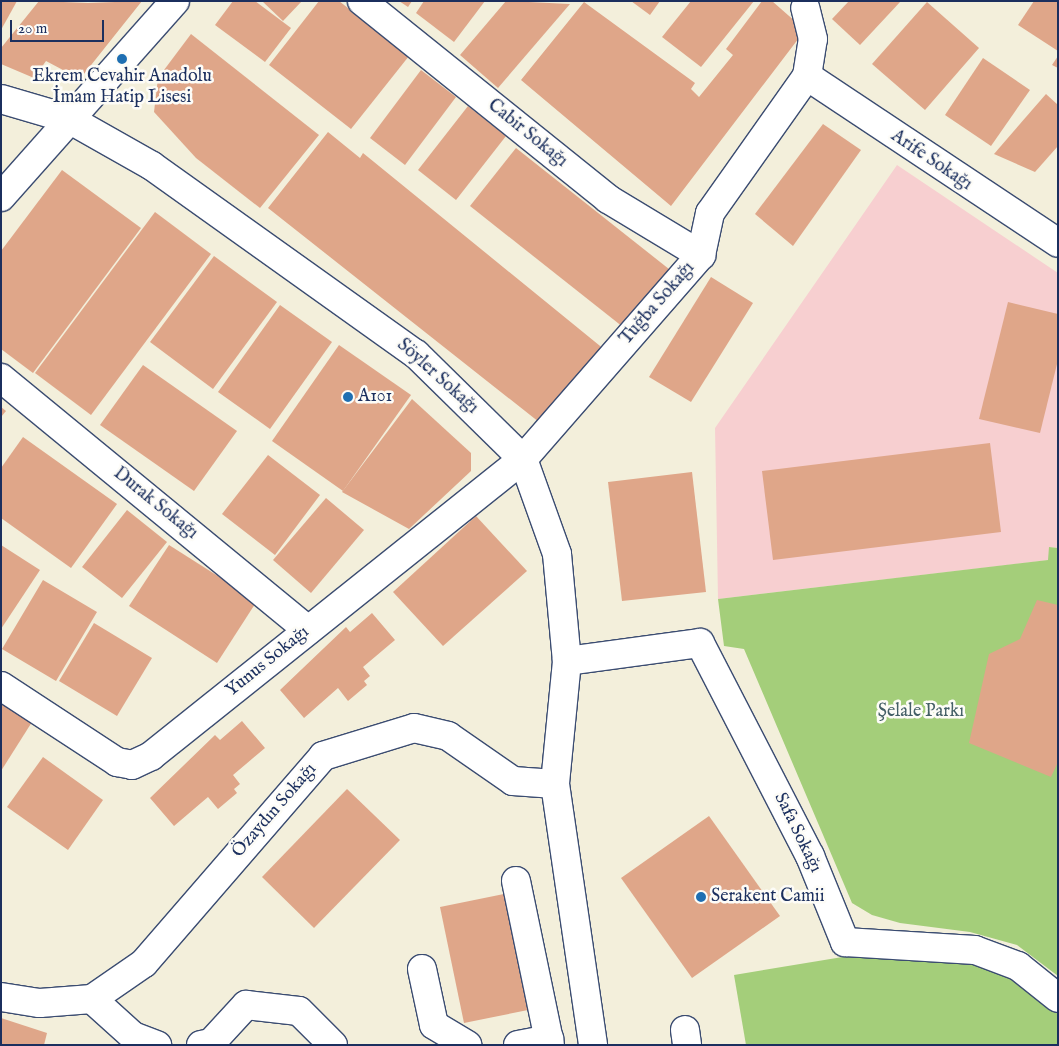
<!DOCTYPE html>
<html>
<head>
<meta charset="utf-8">
<style>
	body { margin:0 }
	#map { position:relative; width:1059px; height:1046px; overflow:hidden; background:#f3efdb; font-family:"IM FELL English",serif }
	div>[style] { position:absolute }
	.built>* { inset:0; background:#f7cfd0 }
	.green>* { inset:0; background:#a4ce7a }
	.building>* { inset:0; background:#dfa689 }
	.roads { filter:drop-shadow(1px 0 #3b4c71) drop-shadow(-1px 0 #3b4c71) drop-shadow(0 1px #3b4c71) drop-shadow(0 -1px #3b4c71) }
	.minor>* { height:28px; margin:-14px; padding:0 14px; transform-origin:14px; border-radius:14px; background:#fff }
	.dots>* { width:14px; height:14px; translate:-50% -50%; box-sizing:border-box; border:2px solid #fdfcf7; border-radius:50% }
	span { translate:-50% -50%; white-space:nowrap; text-align:center; line-height:1.15; -webkit-text-stroke:5px #fdfcf7; paint-order:stroke }
	.poi-label { font-size:18px; color:#1b2f5e }
	.left { translate:0 -50%; text-align:left }
	.street-label { font-size:18px; color:#1b2f5e }
	.park-label { font-size:18px; color:#445f66 }
	.frame { position:absolute; inset:0; border:2px solid #1b2f5e; pointer-events:none }
	.scale { position:absolute; left:10px; top:20px; width:94px; height:22px; box-sizing:border-box; border:2px solid #1b2f5e; border-top:0; padding-left:6px; font-size:15px; line-height:18px; white-space:nowrap; color:#1b2f5e; -webkit-text-stroke:4px #fdfcf7; paint-order:stroke }
</style>
</head>
<body>
<div id="map">
	<div class="built">
		<div style="clip-path:polygon(897px 165px,1058px 273px,1058px 548px,1049px 547px,1049px 560px,718px 599px,715px 428px)"></div>
	</div>
	<div class="green">
		<div style="clip-path:polygon(1049px 547px,1058px 548px,1058px 976px,1017px 945px,970px 932px,900px 923px,872px 915px,852px 903px,744px 649px,724px 646px,718px 599px,1048px 560px)"></div>
		<div style="clip-path:polygon(879px 951px,937px 952px,1018px 977px,1058px 1010px,1058px 1045px,746px 1045px,734px 975px)"></div>
	</div>
	<div class="building">
		<div style="clip-path:polygon(1px 1px,17px 1px,1px 30px)"></div>
		<div style="clip-path:polygon(39px 1px,88px 3px,142px 1px,80px 79px,46px 61px,34px 78px,1px 64px,1px 48px)"></div>
		<div style="clip-path:polygon(233px 1px,255px 1px,291px 28px,265px 62px,215px 25px)"></div>
		<div style="clip-path:polygon(262px 1px,302px 1px,283px 21px)"></div>
		<div style="clip-path:polygon(319px 1px,339px 1px,409px 56px,351px 129px,269px 65px)"></div>
		<div style="clip-path:polygon(399px 1px,412px 1px,408px 7px)"></div>
		<div style="clip-path:polygon(424px 1px,485px 1px,454px 42px,416px 13px)"></div>
		<div style="clip-path:polygon(506px 1px,570px 4px,498px 88px,460px 55px)"></div>
		<div style="clip-path:polygon(631px 1px,660px 1px,650px 15px)"></div>
		<div style="clip-path:polygon(691px 1px,754px 1px,701px 67px,662px 37px)"></div>
		<div style="clip-path:polygon(762px 1px,772px 1px,805px 30px,671px 206px,521px 80px,584px 2px,695px 83px,691px 89px,699px 97px,733px 55px,726px 49px)"></div>
		<div style="clip-path:polygon(849px 1px,901px 1px,860px 45px,832px 19px)"></div>
		<div style="clip-path:polygon(1034px 1px,1058px 1px,1058px 51px,1018px 25px)"></div>
		<div style="clip-path:polygon(927px 2px,979px 48px,925px 110px,872px 64px)"></div>
		<div style="clip-path:polygon(191px 34px,319px 135px,260px 208px,196px 158px,154px 112px,158px 78px)"></div>
		<div style="clip-path:polygon(1058px 56px,1058px 68px,1052px 65px)"></div>
		<div style="clip-path:polygon(983px 58px,1030px 90px,991px 146px,945px 115px)"></div>
		<div style="clip-path:polygon(421px 70px,456px 97px,405px 165px,370px 138px)"></div>
		<div style="clip-path:polygon(1046px 94px,1058px 105px,1058px 146px,1035px 172px,994px 154px)"></div>
		<div style="clip-path:polygon(468px 106px,506px 136px,456px 200px,418px 170px)"></div>
		<div style="clip-path:polygon(823px 124px,861px 150px,793px 246px,755px 214px)"></div>
		<div style="clip-path:polygon(328px 132px,360px 158px,363px 153px,605px 350px,544px 426px,268px 208px)"></div>
		<div style="clip-path:polygon(516px 148px,674px 273px,628px 331px,470px 206px)"></div>
		<div style="clip-path:polygon(62px 170px,141px 228px,33px 373px,1px 349px,1px 251px)"></div>
		<div style="clip-path:polygon(155px 212px,211px 254px,91px 415px,35px 373px)"></div>
		<div style="clip-path:polygon(214px 256px,277px 302px,213px 389px,150px 342px)"></div>
		<div style="clip-path:polygon(711px 277px,753px 303px,691px 402px,649px 377px)"></div>
		<div style="clip-path:polygon(1008px 302px,1058px 314px,1058px 360px,1040px 433px,979px 419px)"></div>
		<div style="clip-path:polygon(280px 305px,332px 342px,270px 429px,218px 392px)"></div>
		<div style="clip-path:polygon(339px 345px,411px 395px,343px 491px,272px 441px)"></div>
		<div style="clip-path:polygon(143px 365px,237px 431px,194px 491px,100px 425px)"></div>
		<div style="clip-path:polygon(412px 399px,471px 453px,471px 471px,409px 529px,342px 492px)"></div>
		<div style="clip-path:polygon(1px 407px,6px 411px,1px 417px)"></div>
		<div style="clip-path:polygon(23px 437px,117px 504px,71px 568px,1px 518px,1px 468px)"></div>
		<div style="clip-path:polygon(990px 443px,1001px 532px,773px 560px,762px 471px)"></div>
		<div style="clip-path:polygon(268px 455px,320px 495px,275px 555px,222px 514px)"></div>
		<div style="clip-path:polygon(692px 472px,706px 592px,622px 601px,608px 482px)"></div>
		<div style="clip-path:polygon(326px 498px,364px 530px,311px 593px,273px 560px)"></div>
		<div style="clip-path:polygon(127px 510px,167px 542px,122px 598px,82px 567px)"></div>
		<div style="clip-path:polygon(476px 516px,527px 571px,443px 646px,393px 592px)"></div>
		<div style="clip-path:polygon(1px 545px,40px 570px,1px 629px)"></div>
		<div style="clip-path:polygon(169px 545px,257px 601px,217px 663px,129px 606px)"></div>
		<div style="clip-path:polygon(43px 580px,97px 612px,56px 681px,2px 649px)"></div>
		<div style="clip-path:polygon(1037px 600px,1058px 605px,1058px 762px,1051px 777px,969px 743px,989px 654px,1020px 639px)"></div>
		<div style="clip-path:polygon(372px 613px,395px 640px,363px 667px,370px 676px,364px 681px,367px 685px,348px 701px,338px 688px,304px 718px,280px 690px,346px 627px,350px 632px)"></div>
		<div style="clip-path:polygon(94px 623px,152px 658px,117px 716px,59px 681px)"></div>
		<div style="clip-path:polygon(1px 703px,32px 722px,1px 771px)"></div>
		<div style="clip-path:polygon(242px 721px,265px 748px,233px 775px,240px 784px,234px 789px,237px 793px,218px 809px,208px 797px,174px 826px,150px 798px,215px 735px,220px 740px)"></div>
		<div style="clip-path:polygon(43px 757px,103px 800px,68px 850px,7px 807px)"></div>
		<div style="clip-path:polygon(347px 789px,400px 840px,314px 928px,262px 877px)"></div>
		<div style="clip-path:polygon(709px 816px,780px 916px,692px 978px,621px 878px)"></div>
		<div style="clip-path:polygon(514px 892px,538px 1008px,464px 1023px,440px 907px)"></div>
		<div style="clip-path:polygon(1px 1018px,47px 1033px,44px 1045px,1px 1045px)"></div>
	</div>
	<div class="roads">
		<div class="minor">
			<div style="left:362px;top:1px;width:316px;rotate:38.8deg"></div>
			<div style="left:608px;top:199px;width:109px;rotate:31.1deg"></div>
			<div style="left:807px;top:76px;width:301px;rotate:33.6deg"></div>
			<div style="left:1px;top:99px;width:71px;rotate:16.4deg"></div>
			<div style="left:69px;top:119px;width:95px;rotate:29.5deg"></div>
			<div style="left:152px;top:166px;width:324px;rotate:35.5deg"></div>
			<div style="left:416px;top:354px;width:150px;rotate:44.5deg"></div>
			<div style="left:523px;top:459px;width:101px;rotate:70.3deg"></div>
			<div style="left:557px;top:554px;width:107px;rotate:84.7deg"></div>
			<div style="left:567px;top:661px;width:124px;rotate:95.6deg"></div>
			<div style="left:555px;top:784px;width:264px;rotate:81.7deg"></div>
			<div style="left:1px;top:197px;width:262px;rotate:-48.4deg"></div>
			<div style="left:1px;top:378px;width:397px;rotate:39.4deg"></div>
			<div style="left:567px;top:661px;width:134px;rotate:-7.7deg"></div>
			<div style="left:700px;top:643px;width:240px;rotate:62.7deg"></div>
			<div style="left:810px;top:856px;width:93px;rotate:67.9deg"></div>
			<div style="left:845px;top:942px;width:130px;rotate:3.5deg"></div>
			<div style="left:975px;top:950px;width:46px;rotate:20.4deg"></div>
			<div style="left:1018px;top:966px;width:51px;rotate:38.7deg"></div>
			<div style="left:1px;top:686px;width:139px;rotate:33.2deg"></div>
			<div style="left:117px;top:762px;width:15px;rotate:11deg"></div>
			<div style="left:132px;top:765px;width:21px;rotate:-25deg"></div>
			<div style="left:151px;top:756px;width:476px;rotate:-38.6deg"></div>
			<div style="left:523px;top:459px;width:271px;rotate:-48.9deg"></div>
			<div style="left:701px;top:255px;width:43px;rotate:-77.9deg"></div>
			<div style="left:710px;top:213px;width:168px;rotate:-54.7deg"></div>
			<div style="left:807px;top:76px;width:37px;rotate:-81deg"></div>
			<div style="left:813px;top:39px;width:32px;rotate:-104deg"></div>
			<div style="left:516px;top:881px;width:167px;rotate:78.3deg"></div>
			<div style="left:422px;top:969px;width:57px;rotate:77.9deg"></div>
			<div style="left:434px;top:1025px;width:39px;rotate:31deg"></div>
			<div style="left:1px;top:997px;width:39px;rotate:9deg"></div>
			<div style="left:40px;top:1003px;width:52px;rotate:-4.4deg"></div>
			<div style="left:92px;top:999px;width:55px;rotate:42.1deg"></div>
			<div style="left:133px;top:1036px;width:26px;rotate:21deg"></div>
			<div style="left:92px;top:999px;width:63px;rotate:-34.7deg"></div>
			<div style="left:144px;top:963px;width:274px;rotate:-49.1deg"></div>
			<div style="left:323px;top:756px;width:95px;rotate:-17.1deg"></div>
			<div style="left:414px;top:728px;width:35px;rotate:13deg"></div>
			<div style="left:448px;top:736px;width:79px;rotate:34.7deg"></div>
			<div style="left:513px;top:781px;width:42px;rotate:4.1deg"></div>
			<div style="left:685px;top:1030px;width:15px;rotate:82deg"></div>
			<div style="left:201px;top:1045px;width:10px;rotate:-11deg"></div>
			<div style="left:211px;top:1043px;width:52px;rotate:-47.4deg"></div>
			<div style="left:246px;top:1005px;width:53px;rotate:6.5deg"></div>
			<div style="left:299px;top:1011px;width:48px;rotate:45deg"></div>
			<div style="left:518px;top:1045px;width:32px;rotate:-11deg"></div>
		</div>
	</div>
	<div class="dots">
		<div style="left:122px;top:59px;background:#1f6fb2"></div>
		<div style="left:348px;top:397px;background:#1f6fb2"></div>
		<div style="left:701px;top:897px;background:#1f6fb2"></div>
	</div>
	<div class="poi-label">
		<span style="left:122px;top:88px">Ekrem Cevahir Anadolu<br>İmam Hatip Lisesi</span>
		<span class="left" style="left:358px;top:397px">A101</span>
		<span class="left" style="left:711px;top:897px">Serakent Camii</span>
	</div>
	<div class="street-label">
		<span style="left:527px;top:134px;rotate:39deg">Cabir Sokağı</span>
		<span style="left:931px;top:161px;rotate:34deg">Arife Sokağı</span>
		<span style="left:658px;top:304px;rotate:-49deg">Tuğba Sokağı</span>
		<span style="left:437px;top:377px;rotate:42deg">Söyler Sokağı</span>
		<span style="left:155px;top:504px;rotate:39deg">Durak Sokağı</span>
		<span style="left:268px;top:662px;rotate:-39deg">Yunus Sokağı</span>
		<span style="left:275px;top:811px;rotate:-49deg">Özaydın Sokağı</span>
		<span style="left:797px;top:833px;rotate:64deg">Safa Sokağı</span>
	</div>
	<div class="park-label">
		<span style="left:921px;top:712px">Şelale Parkı</span>
	</div>
	<div class="frame"></div>
	<div class="scale">20 m</div>
</div>
</body>
</html>
